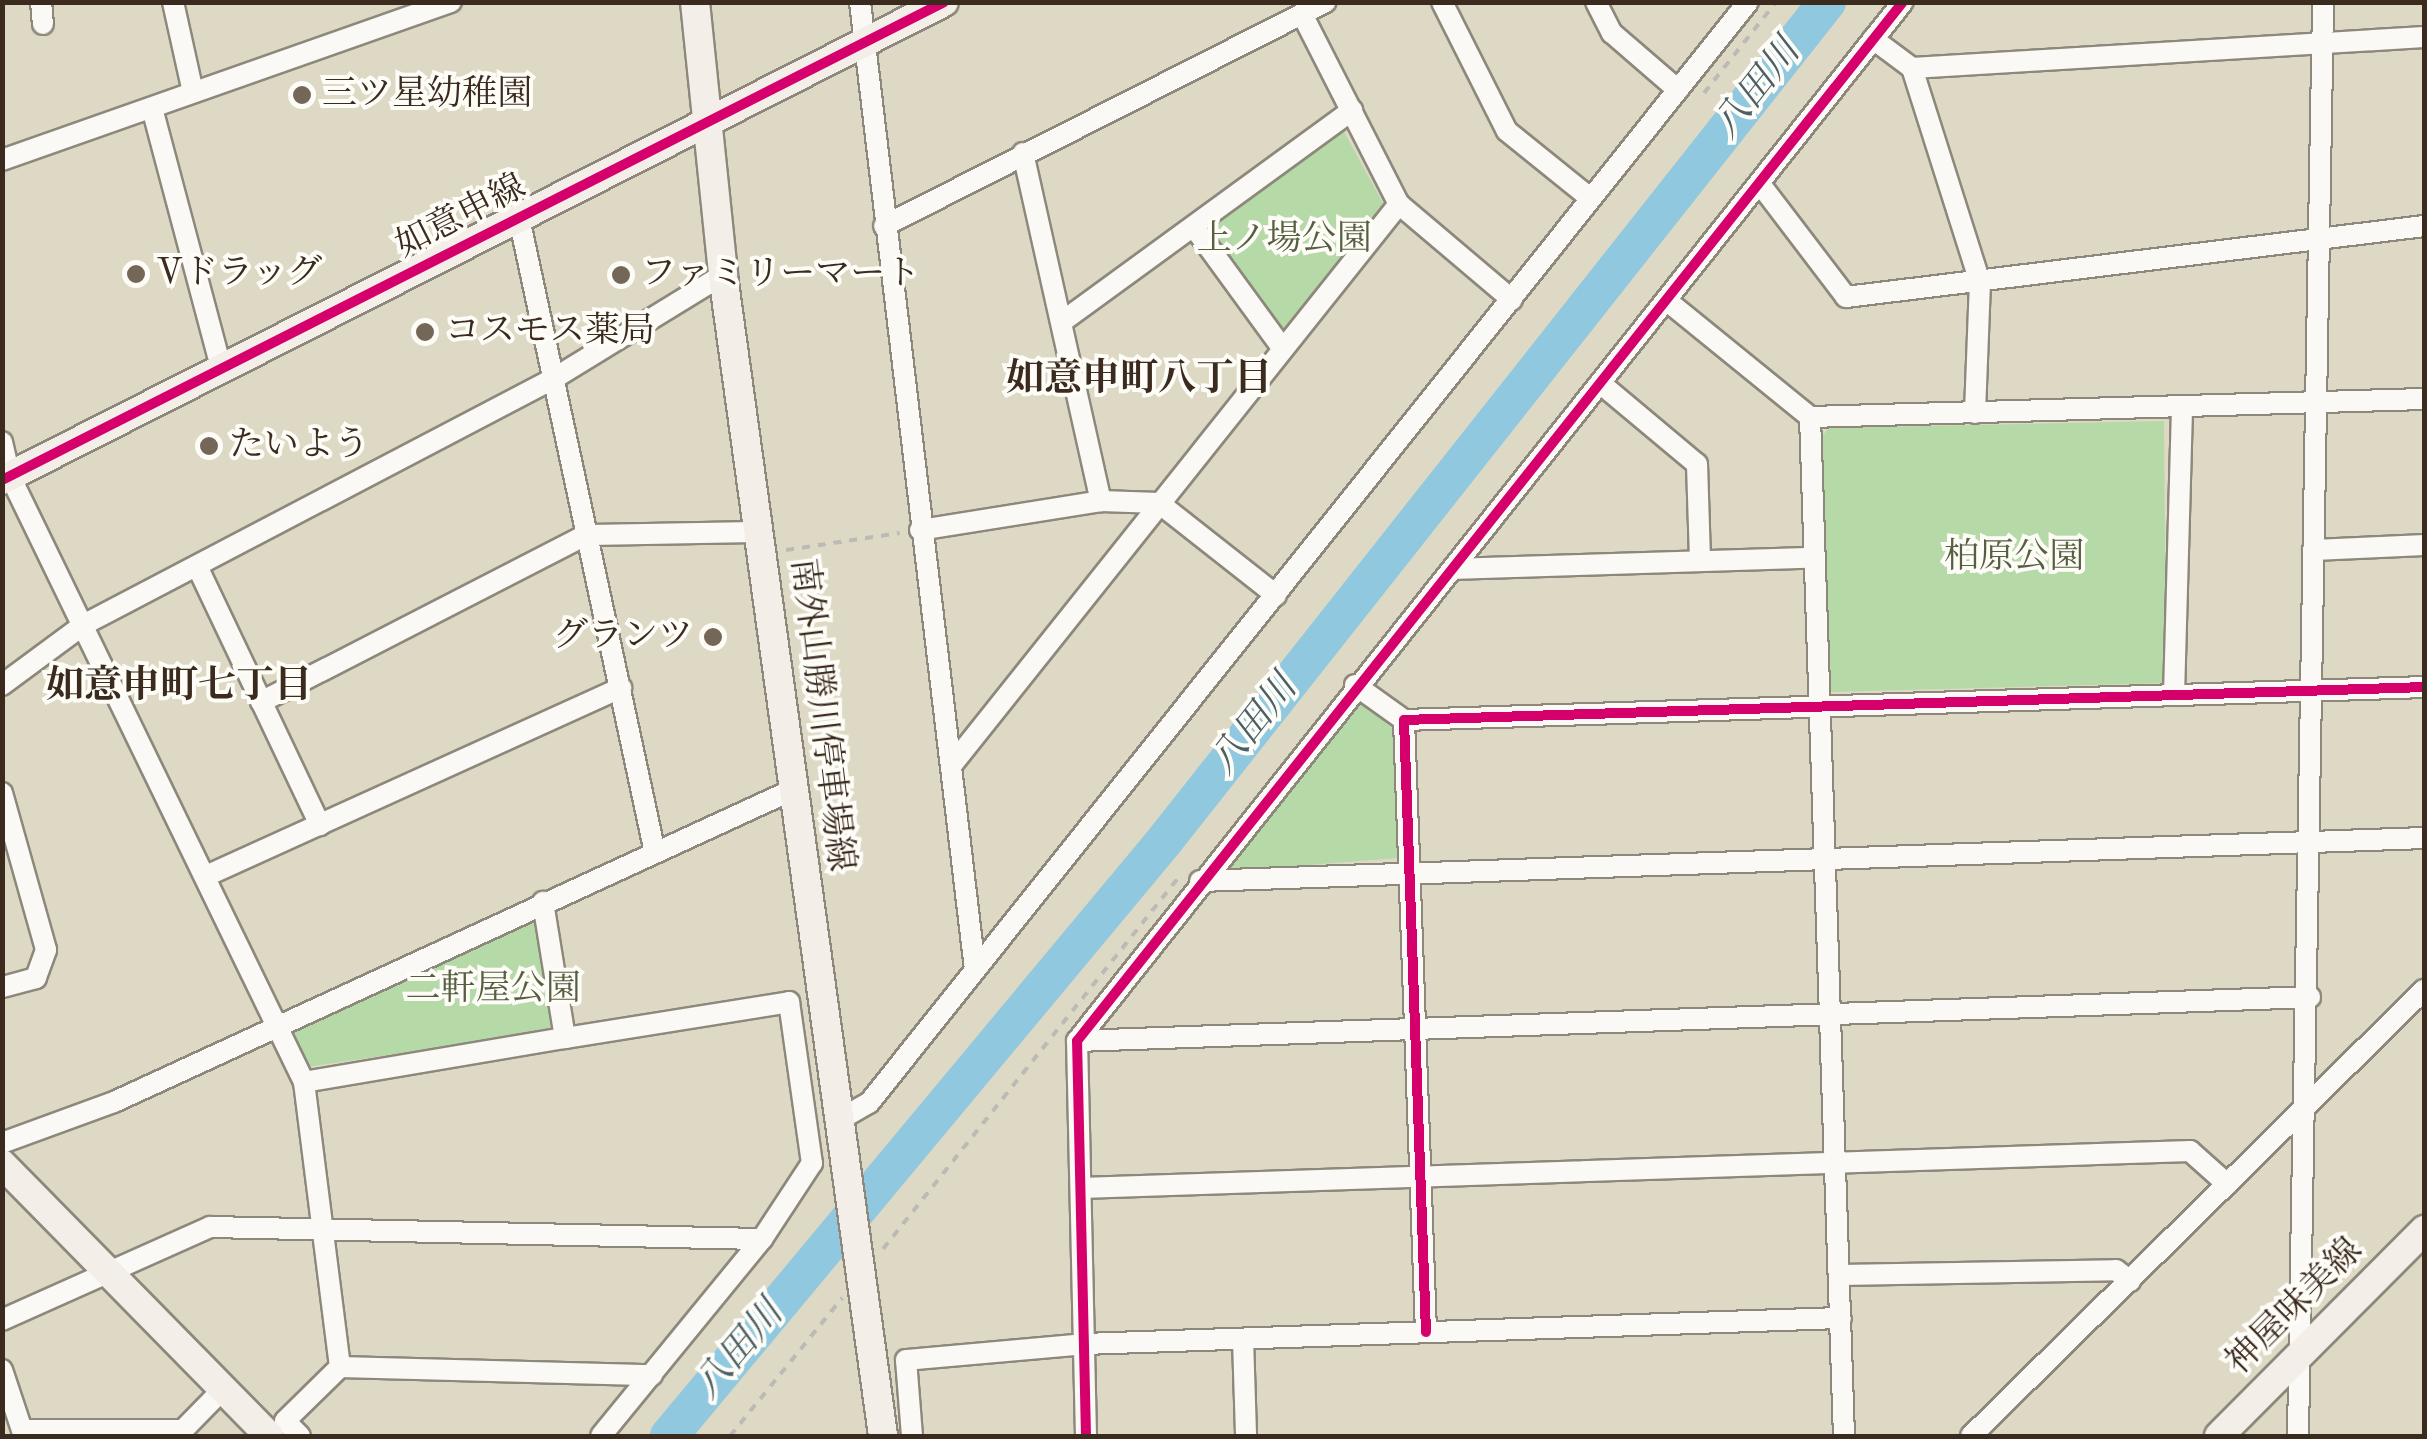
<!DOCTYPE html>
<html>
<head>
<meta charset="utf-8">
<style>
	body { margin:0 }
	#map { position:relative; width:2427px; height:1439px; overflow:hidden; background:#ded9c4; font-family:"Old Standard TT","Noto Serif JP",serif }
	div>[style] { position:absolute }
	.green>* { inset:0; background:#b6d9a8 }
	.river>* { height:38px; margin:-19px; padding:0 19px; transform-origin:19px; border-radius:19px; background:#90c9df }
	.path>* { height:4px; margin-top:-2px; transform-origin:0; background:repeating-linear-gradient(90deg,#bdbab5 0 8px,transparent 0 16px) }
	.roads { filter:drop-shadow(2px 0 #8d887b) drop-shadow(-2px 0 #8d887b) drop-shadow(0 2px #8d887b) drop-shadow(0 -2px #8d887b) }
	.street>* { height:20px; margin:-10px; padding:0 10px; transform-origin:10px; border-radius:10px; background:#faf9f6 }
	.secondary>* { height:28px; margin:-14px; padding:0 14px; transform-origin:14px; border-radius:14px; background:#f3efe8 }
	.cycleway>* { height:10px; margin:-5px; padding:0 5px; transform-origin:5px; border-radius:5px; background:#d6006c }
	.dots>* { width:28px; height:28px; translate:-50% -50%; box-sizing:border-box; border:5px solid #fdfcf7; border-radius:50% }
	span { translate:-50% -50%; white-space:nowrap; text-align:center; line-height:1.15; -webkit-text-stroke:8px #fdfcf7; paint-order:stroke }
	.poi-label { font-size:35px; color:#3b2a1e }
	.left { translate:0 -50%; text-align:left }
	.right { translate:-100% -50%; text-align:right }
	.street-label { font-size:35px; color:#3b2a1e }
	.park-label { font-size:35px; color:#565f40 }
	.water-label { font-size:38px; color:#4d5f66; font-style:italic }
	.neighbourhood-label { font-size:38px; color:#3b2a1e; font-weight:700 }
	.frame { position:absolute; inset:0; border:5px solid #3b2a1e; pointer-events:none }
</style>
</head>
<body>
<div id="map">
	<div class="green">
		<div style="clip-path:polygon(1341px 126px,1385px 207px,1289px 328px,1279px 328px,1209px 225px)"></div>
		<div style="clip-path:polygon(2164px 421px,2166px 683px,1831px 692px,1822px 436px,1829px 428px)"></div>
		<div style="clip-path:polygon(1360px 700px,1394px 730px,1398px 858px,1233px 871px,1226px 858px)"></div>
		<div style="clip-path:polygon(530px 917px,539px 921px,551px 1031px,307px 1067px,292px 1025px)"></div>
	</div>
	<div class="river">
		<div style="left:669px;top:1436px;width:775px;rotate:-50.23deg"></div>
		<div style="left:1165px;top:840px;width:1068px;rotate:-51.69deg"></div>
	</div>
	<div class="path">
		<div style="left:1704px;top:93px;width:116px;rotate:-51.6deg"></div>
		<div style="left:786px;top:550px;width:115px;rotate:-8.5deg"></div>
		<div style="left:883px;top:1249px;width:475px;rotate:-51.5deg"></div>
		<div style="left:730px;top:1436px;width:178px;rotate:-50.9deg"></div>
	</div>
	<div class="roads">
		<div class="street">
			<div style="left:41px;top:2px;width:22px;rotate:85deg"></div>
			<div style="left:173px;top:2px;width:92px;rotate:77.5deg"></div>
			<div style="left:860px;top:2px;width:974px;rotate:83.22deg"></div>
			<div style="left:1442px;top:2px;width:144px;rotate:63.3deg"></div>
			<div style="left:1507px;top:131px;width:107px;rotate:38.9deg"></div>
			<div style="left:1596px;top:2px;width:35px;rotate:63deg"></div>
			<div style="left:1612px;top:33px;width:87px;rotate:40.8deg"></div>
			<div style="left:1302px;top:14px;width:213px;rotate:63deg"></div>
			<div style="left:1399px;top:204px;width:148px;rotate:40.3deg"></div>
			<div style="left:1873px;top:39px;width:49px;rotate:36.6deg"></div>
			<div style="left:1912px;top:68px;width:513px;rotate:-3.46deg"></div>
			<div style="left:1912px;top:68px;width:225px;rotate:72.4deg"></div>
			<div style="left:1980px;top:282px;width:131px;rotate:92.2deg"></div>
			<div style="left:152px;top:108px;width:269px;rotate:75.1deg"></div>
			<div style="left:1023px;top:153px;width:357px;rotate:77.4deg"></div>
			<div style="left:2px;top:160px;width:476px;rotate:-19.4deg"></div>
			<div style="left:1760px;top:184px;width:142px;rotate:52.7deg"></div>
			<div style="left:1846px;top:297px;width:582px;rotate:-7deg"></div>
			<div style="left:519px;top:218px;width:649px;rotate:77.91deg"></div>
			<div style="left:884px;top:226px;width:495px;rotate:-26.9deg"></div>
			<div style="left:1194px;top:227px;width:151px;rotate:53.9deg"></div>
			<div style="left:1666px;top:300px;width:186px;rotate:39.1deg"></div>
			<div style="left:1810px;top:417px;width:1020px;rotate:88.09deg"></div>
			<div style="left:1063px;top:321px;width:358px;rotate:-36.1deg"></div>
			<div style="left:1600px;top:383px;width:126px;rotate:39.9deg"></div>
			<div style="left:1697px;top:464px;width:97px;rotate:88.2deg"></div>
			<div style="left:1810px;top:417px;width:614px;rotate:-1.68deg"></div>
			<div style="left:2px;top:442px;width:35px;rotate:77deg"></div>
			<div style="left:10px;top:476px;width:674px;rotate:64.12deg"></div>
			<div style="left:304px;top:1082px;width:287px;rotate:82.8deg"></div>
			<div style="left:340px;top:1367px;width:77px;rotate:135.5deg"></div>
			<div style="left:285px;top:1421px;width:21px;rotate:45deg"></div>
			<div style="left:920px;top:530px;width:183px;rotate:-9.1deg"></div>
			<div style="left:1101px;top:501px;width:58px;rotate:2deg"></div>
			<div style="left:1159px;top:503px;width:149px;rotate:38.2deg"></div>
			<div style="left:2313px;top:550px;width:111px;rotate:-2.6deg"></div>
			<div style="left:197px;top:566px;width:287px;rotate:64.6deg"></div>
			<div style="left:1453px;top:569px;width:360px;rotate:-1.8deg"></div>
			<div style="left:2px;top:685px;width:101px;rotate:-36.5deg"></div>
			<div style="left:83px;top:625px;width:530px;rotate:-27.63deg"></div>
			<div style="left:553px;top:379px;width:199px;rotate:-31.5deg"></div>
			<div style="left:1355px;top:685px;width:60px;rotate:35.5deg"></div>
			<div style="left:2174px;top:695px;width:285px;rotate:-88.4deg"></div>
			<div style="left:261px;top:702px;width:365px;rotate:-27.2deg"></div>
			<div style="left:586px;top:535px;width:173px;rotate:-1deg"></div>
			<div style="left:951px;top:766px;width:719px;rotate:-51.44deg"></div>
			<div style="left:2px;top:793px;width:163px;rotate:74.3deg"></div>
			<div style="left:46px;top:950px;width:30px;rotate:110deg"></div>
			<div style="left:36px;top:978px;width:35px;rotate:165deg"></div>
			<div style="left:206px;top:876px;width:456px;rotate:-24.4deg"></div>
			<div style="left:1200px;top:881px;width:1225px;rotate:-2.01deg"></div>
			<div style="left:565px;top:1038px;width:227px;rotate:-9.1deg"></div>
			<div style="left:789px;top:1002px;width:163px;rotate:81.9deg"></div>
			<div style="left:812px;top:1163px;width:91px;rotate:123.3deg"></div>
			<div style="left:762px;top:1239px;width:254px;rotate:129.3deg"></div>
			<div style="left:1077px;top:1041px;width:1234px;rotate:-2.04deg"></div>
			<div style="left:304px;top:1082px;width:265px;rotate:-9.6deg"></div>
			<div style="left:565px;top:1038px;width:138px;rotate:-99.2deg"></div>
			<div style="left:839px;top:1120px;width:34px;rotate:-30deg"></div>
			<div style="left:869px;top:1103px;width:1409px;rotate:-51.4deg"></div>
			<div style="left:2px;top:1143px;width:119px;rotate:-20.1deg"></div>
			<div style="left:114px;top:1102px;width:746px;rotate:-24.71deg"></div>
			<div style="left:1081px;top:1188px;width:1110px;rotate:-1.91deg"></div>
			<div style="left:2190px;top:1151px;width:50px;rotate:41.7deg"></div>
			<div style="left:1840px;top:1275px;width:276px;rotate:-1deg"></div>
			<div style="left:2116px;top:1270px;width:18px;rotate:38deg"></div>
			<div style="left:2px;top:1320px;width:228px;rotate:-24.1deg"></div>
			<div style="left:210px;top:1227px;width:552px;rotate:1.25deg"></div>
			<div style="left:1426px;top:1332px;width:612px;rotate:-92.06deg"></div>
			<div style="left:1404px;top:720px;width:1021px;rotate:-1.85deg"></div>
			<div style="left:1243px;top:1339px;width:97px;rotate:88.2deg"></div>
			<div style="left:340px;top:1367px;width:312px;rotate:1.5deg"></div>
			<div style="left:2px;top:1370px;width:63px;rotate:71.6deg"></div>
			<div style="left:22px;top:1430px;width:161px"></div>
			<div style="left:183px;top:1430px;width:56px;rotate:-45.7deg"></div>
			<div style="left:912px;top:1436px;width:76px;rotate:-94.5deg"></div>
			<div style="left:906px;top:1360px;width:179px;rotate:-5.1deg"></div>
			<div style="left:1084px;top:1344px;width:757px;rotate:-1.97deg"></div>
			<div style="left:1086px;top:1436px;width:395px;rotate:-91.3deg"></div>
			<div style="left:1077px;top:1041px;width:1327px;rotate:-51.52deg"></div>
			<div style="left:1971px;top:1436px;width:636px;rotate:-44.55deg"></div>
			<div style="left:2298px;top:1436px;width:1434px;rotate:-89deg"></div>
		</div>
		<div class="secondary">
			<div style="left:695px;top:2px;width:274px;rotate:84.1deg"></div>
			<div style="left:723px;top:275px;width:1172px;rotate:82.15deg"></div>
			<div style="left:2px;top:480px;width:1056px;rotate:-26.9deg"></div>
			<div style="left:2px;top:1164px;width:381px;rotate:45.5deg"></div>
			<div style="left:2219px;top:1436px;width:291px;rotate:-45.1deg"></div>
		</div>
	</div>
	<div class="cycleway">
		<div style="left:2px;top:480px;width:1056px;rotate:-26.9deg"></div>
		<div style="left:1426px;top:1332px;width:612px;rotate:-92.06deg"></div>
		<div style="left:1404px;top:720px;width:1021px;rotate:-1.85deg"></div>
		<div style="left:1086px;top:1436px;width:395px;rotate:-91.3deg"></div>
		<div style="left:1077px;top:1041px;width:1327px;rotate:-51.52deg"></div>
	</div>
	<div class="dots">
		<div style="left:302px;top:95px;background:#746758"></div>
		<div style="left:136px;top:274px;background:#746758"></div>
		<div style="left:621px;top:275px;background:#746758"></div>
		<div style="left:425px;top:332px;background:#746758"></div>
		<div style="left:209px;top:446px;background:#746758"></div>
		<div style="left:713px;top:637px;background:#746758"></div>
	</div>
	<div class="poi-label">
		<span class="left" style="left:322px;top:95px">三ツ星幼稚園</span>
		<span class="left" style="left:156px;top:274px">Vドラッグ</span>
		<span class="left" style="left:641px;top:275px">ファミリーマート</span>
		<span class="left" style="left:445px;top:332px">コスモス薬局</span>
		<span class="left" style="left:229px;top:446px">たいよう</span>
		<span class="right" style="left:693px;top:637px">グランツ</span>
	</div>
	<div class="street-label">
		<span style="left:461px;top:217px;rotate:-27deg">如意申線</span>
		<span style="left:821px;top:715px;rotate:83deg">南外山勝川停車場線</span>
		<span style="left:2295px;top:1307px;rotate:-45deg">神屋味美線</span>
	</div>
	<div class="park-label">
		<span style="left:1284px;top:240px">上ノ場公園</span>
		<span style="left:2014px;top:558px">柏原公園</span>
		<span style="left:493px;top:990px">二軒屋公園</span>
	</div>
	<div class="water-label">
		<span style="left:1758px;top:90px;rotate:-52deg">八田川</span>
		<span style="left:1255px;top:726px;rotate:-52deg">八田川</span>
		<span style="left:740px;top:1351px;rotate:-50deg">八田川</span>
	</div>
	<div class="neighbourhood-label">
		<span style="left:1139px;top:381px">如意申町八丁目</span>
		<span style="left:179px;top:688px">如意申町七丁目</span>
	</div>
	<div class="frame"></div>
</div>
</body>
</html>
